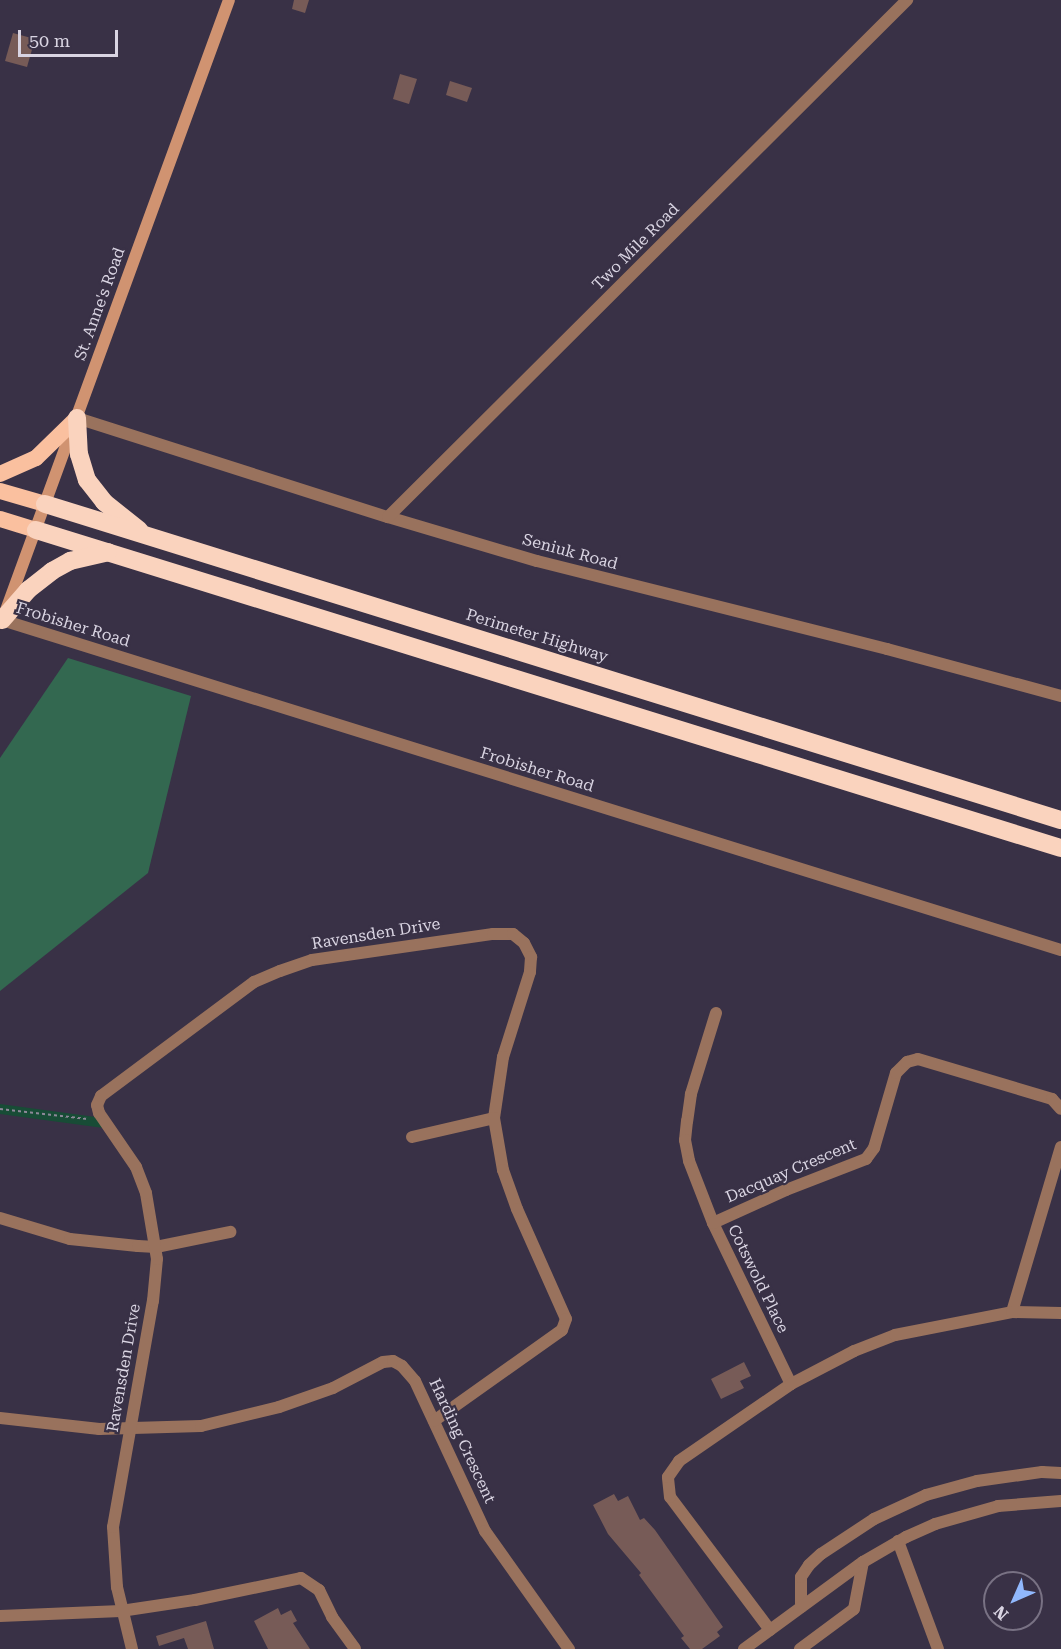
<!DOCTYPE html>
<html>
<head>
<meta charset="utf-8">
<style>
	body { margin:0 }
	#map { position:relative; width:1061px; height:1649px; overflow:hidden; background:#393146; font-family:"Roboto Serif",serif }
	div>[style] { position:absolute }
	.green>* { inset:0; background:#184c36 }
	.forest>* { inset:0; background:#336850 }
	.building>* { inset:0; background:#775b57 }
	.path>* { height:2px; margin-top:-1px; transform-origin:0; background:repeating-linear-gradient(90deg,#8e8899 0 3px,transparent 0 6px) }
	.minor>* { height:12px; margin:-6px; padding:0 6px; transform-origin:6px; border-radius:6px; background:#99725d }
	.tertiary>* { height:12px; margin:-6px; padding:0 6px; transform-origin:6px; border-radius:6px; background:#99725d }
	.secondary>* { height:12px; margin:-6px; padding:0 6px; transform-origin:6px; border-radius:6px; background:#d09371 }
	.trunk>* { height:16px; margin:-8px; padding:0 8px; transform-origin:8px; border-radius:8px; background:#fac09f }
	.motorway>* { height:18px; margin:-9px; padding:0 9px; transform-origin:9px; border-radius:9px; background:#fad3be }
	span { translate:-50% -50%; white-space:nowrap; text-align:center; line-height:1.15; -webkit-text-stroke:4.5px #393146; paint-order:stroke }
	.street-label { font-size:16px; color:#d9d4e2 }
	.north { position:absolute; left:983px; top:1571px; width:60px; height:60px; box-sizing:border-box; background:#393146; border:2px solid #797284; border-radius:50%; rotate:225deg; font-size:16px; font-weight:700; line-height:24px; text-align:center; color:#d9d4e2 }
	.north::after { content:''; display:block; margin:auto; width:21px; height:27px; background:#91b8fd; clip-path:polygon(50% 0,100% 100%,50% 72%,0 100%) }
	.scale { position:absolute; left:18px; top:30px; width:100px; height:27px; box-sizing:border-box; border:3px solid #d9d4e2; border-top:0; padding-left:8px; font-size:18px; line-height:21px; white-space:nowrap; color:#d9d4e2; -webkit-text-stroke:4px #393146; paint-order:stroke }
</style>
</head>
<body>
<div id="map">
	<div class="green">
		<div style="clip-path:polygon(0 1104px,103px 1118px,111px 1129px,0 1114px)"></div>
	</div>
	<div class="forest">
		<div style="clip-path:polygon(68px 658px,191px 696px,148px 873px,0 991px,0 758px)"></div>
	</div>
	<div class="building">
		<div style="clip-path:polygon(294px 0,309px 0,305px 13px,292px 9px)"></div>
		<div style="clip-path:polygon(13px 33px,35px 39px,27px 67px,5px 61px)"></div>
		<div style="clip-path:polygon(400px 74px,417px 79px,409px 104px,393px 99px)"></div>
		<div style="clip-path:polygon(450px 81px,472px 88px,467px 102px,446px 95px)"></div>
		<div style="clip-path:polygon(744px 1362px,751px 1376px,740px 1381px,744px 1388px,721px 1399px,711px 1379px)"></div>
		<div style="clip-path:polygon(614px 1494px,618px 1501px,628px 1496px,640px 1520px,644px 1518px,655px 1530px,723px 1627px,717px 1632px,720px 1636px,702px 1649px,690px 1649px,681px 1638px,684px 1636px,639px 1575px,641px 1573px,608px 1534px,593px 1505px)"></div>
		<div style="clip-path:polygon(278px 1608px,281px 1615px,291px 1610px,297px 1621px,293px 1623px,310px 1649px,268px 1649px,254px 1621px)"></div>
		<div style="clip-path:polygon(206px 1621px,214px 1649px,188px 1649px,184px 1638px,159px 1646px,156px 1636px)"></div>
	</div>
	<div class="path">
		<div style="left:0;top:1109px;width:88px;rotate:6.6deg"></div>
	</div>
	<div class="minor">
		<div style="left:77px;top:418px;width:326px;rotate:17.7deg"></div>
		<div style="left:388px;top:517px;width:155px;rotate:16.5deg"></div>
		<div style="left:537px;top:561px;width:361px;rotate:14.1deg"></div>
		<div style="left:887px;top:649px;width:180px;rotate:15.1deg"></div>
		<div style="left:388px;top:517px;width:733px;rotate:-44.89deg"></div>
		<div style="left:2px;top:620px;width:1109px;rotate:17.31deg"></div>
		<div style="left:716px;top:1013px;width:85px;rotate:107.2deg"></div>
		<div style="left:691px;top:1094px;width:27px;rotate:98deg"></div>
		<div style="left:687px;top:1121px;width:19px;rotate:96deg"></div>
		<div style="left:685px;top:1140px;width:21px;rotate:79deg"></div>
		<div style="left:689px;top:1161px;width:66px;rotate:68.8deg"></div>
		<div style="left:713px;top:1223px;width:179px;rotate:64.2deg"></div>
		<div style="left:412px;top:1137px;width:84px;rotate:-13deg"></div>
		<div style="left:0;top:1218px;width:73px;rotate:16.7deg"></div>
		<div style="left:70px;top:1239px;width:68px;rotate:5.9deg"></div>
		<div style="left:138px;top:1246px;width:18px;rotate:3deg"></div>
		<div style="left:156px;top:1247px;width:76px;rotate:-11.5deg"></div>
		<div style="left:713px;top:1223px;width:80px;rotate:-24.3deg"></div>
		<div style="left:786px;top:1190px;width:86px;rotate:-21.2deg"></div>
		<div style="left:866px;top:1159px;width:14px;rotate:-54deg"></div>
		<div style="left:874px;top:1148px;width:78px;rotate:-73.7deg"></div>
		<div style="left:896px;top:1073px;width:16px;rotate:-45deg"></div>
		<div style="left:907px;top:1062px;width:11px;rotate:-15deg"></div>
		<div style="left:918px;top:1059px;width:140px;rotate:16.6deg"></div>
		<div style="left:1052px;top:1099px;width:13px;rotate:48deg"></div>
		<div style="left:1012px;top:1312px;width:172px;rotate:-73.5deg"></div>
		<div style="left:0;top:1418px;width:100px;rotate:6.3deg"></div>
		<div style="left:99px;top:1429px;width:102px;rotate:-1.7deg"></div>
		<div style="left:201px;top:1426px;width:80px;rotate:-13.7deg"></div>
		<div style="left:279px;top:1407px;width:57px;rotate:-19.4deg"></div>
		<div style="left:333px;top:1388px;width:56px;rotate:-27.5deg"></div>
		<div style="left:383px;top:1362px;width:10px;rotate:-6deg"></div>
		<div style="left:393px;top:1361px;width:10px;rotate:29deg"></div>
		<div style="left:402px;top:1366px;width:20px;rotate:49deg"></div>
		<div style="left:415px;top:1381px;width:166px;rotate:65deg"></div>
		<div style="left:485px;top:1531px;width:145px;rotate:54.6deg"></div>
		<div style="left:898px;top:1541px;width:115px;rotate:69.7deg"></div>
		<div style="left:801px;top:1607px;width:30px;rotate:-90deg"></div>
		<div style="left:801px;top:1577px;width:14px;rotate:-56deg"></div>
		<div style="left:809px;top:1565px;width:16px;rotate:-43deg"></div>
		<div style="left:821px;top:1554px;width:64px;rotate:-33.4deg"></div>
		<div style="left:874px;top:1519px;width:57px;rotate:-24.8deg"></div>
		<div style="left:926px;top:1495px;width:53px;rotate:-15.4deg"></div>
		<div style="left:977px;top:1481px;width:66px;rotate:-7.9deg"></div>
		<div style="left:1042px;top:1472px;width:19px;rotate:3deg"></div>
		<div style="left:0;top:1616px;width:121px;rotate:-2.4deg"></div>
		<div style="left:121px;top:1611px;width:75px;rotate:-8.5deg"></div>
		<div style="left:195px;top:1600px;width:108px;rotate:-11.7deg"></div>
		<div style="left:301px;top:1578px;width:22px;rotate:34deg"></div>
		<div style="left:319px;top:1590px;width:30px;rotate:64deg"></div>
		<div style="left:332px;top:1617px;width:39px;rotate:54deg"></div>
		<div style="left:770px;top:1630px;width:166px;rotate:-126.9deg"></div>
		<div style="left:670px;top:1497px;width:20px;rotate:-96deg"></div>
		<div style="left:668px;top:1477px;width:19px;rotate:-55deg"></div>
		<div style="left:679px;top:1461px;width:136px;rotate:-34.5deg"></div>
		<div style="left:791px;top:1384px;width:71px;rotate:-27.6deg"></div>
		<div style="left:854px;top:1351px;width:44px;rotate:-21.3deg"></div>
		<div style="left:895px;top:1335px;width:119px;rotate:-11.1deg"></div>
		<div style="left:1012px;top:1312px;width:49px;rotate:1.2deg"></div>
		<div style="left:132px;top:1649px;width:64px;rotate:-103.6deg"></div>
		<div style="left:117px;top:1587px;width:60px;rotate:-93.8deg"></div>
		<div style="left:113px;top:1527px;width:230px;rotate:-80deg"></div>
		<div style="left:153px;top:1301px;width:42px;rotate:-84.6deg"></div>
		<div style="left:157px;top:1259px;width:67px;rotate:-99.5deg"></div>
		<div style="left:146px;top:1193px;width:28px;rotate:-111deg"></div>
		<div style="left:136px;top:1167px;width:65px;rotate:-124.4deg"></div>
		<div style="left:99px;top:1113px;width:8px;rotate:-104deg"></div>
		<div style="left:97px;top:1105px;width:10px;rotate:-66deg"></div>
		<div style="left:101px;top:1096px;width:191px;rotate:-36.7deg"></div>
		<div style="left:254px;top:982px;width:28px;rotate:-23deg"></div>
		<div style="left:280px;top:971px;width:34px;rotate:-19deg"></div>
		<div style="left:312px;top:960px;width:183px;rotate:-8.2deg"></div>
		<div style="left:493px;top:934px;width:20px"></div>
		<div style="left:513px;top:934px;width:14px;rotate:39deg"></div>
		<div style="left:524px;top:943px;width:16px;rotate:63deg"></div>
		<div style="left:531px;top:957px;width:15px;rotate:94deg"></div>
		<div style="left:530px;top:972px;width:89px;rotate:107.6deg"></div>
		<div style="left:503px;top:1057px;width:62px;rotate:98.4deg"></div>
		<div style="left:494px;top:1118px;width:53px;rotate:80.2deg"></div>
		<div style="left:503px;top:1170px;width:41px;rotate:70.3deg"></div>
		<div style="left:517px;top:1209px;width:120px;rotate:66deg"></div>
		<div style="left:566px;top:1319px;width:12px;rotate:110deg"></div>
		<div style="left:562px;top:1330px;width:157px;rotate:144.6deg"></div>
		<div style="left:800px;top:1649px;width:67px;rotate:-36.5deg"></div>
		<div style="left:854px;top:1609px;width:48px;rotate:-79.2deg"></div>
	</div>
	<div class="tertiary">
		<div style="left:744px;top:1649px;width:147px;rotate:-36.2deg"></div>
		<div style="left:863px;top:1562px;width:50px;rotate:-30.2deg"></div>
		<div style="left:906px;top:1537px;width:32px;rotate:-24deg"></div>
		<div style="left:935px;top:1524px;width:66px;rotate:-15.9deg"></div>
		<div style="left:998px;top:1506px;width:63px;rotate:-4.5deg"></div>
	</div>
	<div class="secondary">
		<div style="left:6px;top:610px;width:649px;rotate:-69.92deg"></div>
	</div>
	<div class="trunk">
		<div style="left:0;top:474px;width:39px;rotate:-24deg"></div>
		<div style="left:36px;top:458px;width:57px;rotate:-44.3deg"></div>
		<div style="left:0;top:491px;width:47px;rotate:16.1deg"></div>
		<div style="left:0;top:519px;width:38px;rotate:17deg"></div>
	</div>
	<div class="motorway">
		<div style="left:77px;top:418px;width:36px;rotate:87deg"></div>
		<div style="left:79px;top:454px;width:27px;rotate:73deg"></div>
		<div style="left:87px;top:480px;width:28px;rotate:52deg"></div>
		<div style="left:104px;top:502px;width:45px;rotate:38.7deg"></div>
		<div style="left:45px;top:504px;width:1064px;rotate:17.28deg"></div>
		<div style="left:36px;top:530px;width:1073px;rotate:17.24deg"></div>
		<div style="left:2px;top:620px;width:40px;rotate:-49deg"></div>
		<div style="left:28px;top:590px;width:31px;rotate:-38deg"></div>
		<div style="left:52px;top:571px;width:21px;rotate:-29deg"></div>
		<div style="left:70px;top:561px;width:39px;rotate:-13deg"></div>
	</div>
	<div class="street-label">
		<span style="left:636px;top:247px;rotate:-45deg">Two Mile Road</span>
		<span style="left:100px;top:304px;rotate:-70deg">St. Anne's Road</span>
		<span style="left:570px;top:552px;rotate:15deg">Seniuk Road</span>
		<span style="left:73px;top:625px;rotate:17deg">Frobisher Road</span>
		<span style="left:537px;top:636px;rotate:17deg">Perimeter Highway</span>
		<span style="left:537px;top:770px;rotate:17deg">Frobisher Road</span>
		<span style="left:376px;top:934px;rotate:-9deg">Ravensden Drive</span>
		<span style="left:791px;top:1171px;rotate:-23deg">Dacquay Crescent</span>
		<span style="left:758px;top:1279px;rotate:64deg">Cotswold Place</span>
		<span style="left:124px;top:1368px;rotate:-80deg">Ravensden Drive</span>
		<span style="left:462px;top:1441px;rotate:65deg">Harding Crescent</span>
	</div>
	<div class="north">N</div>
	<div class="scale">50 m</div>
</div>
</body>
</html>
